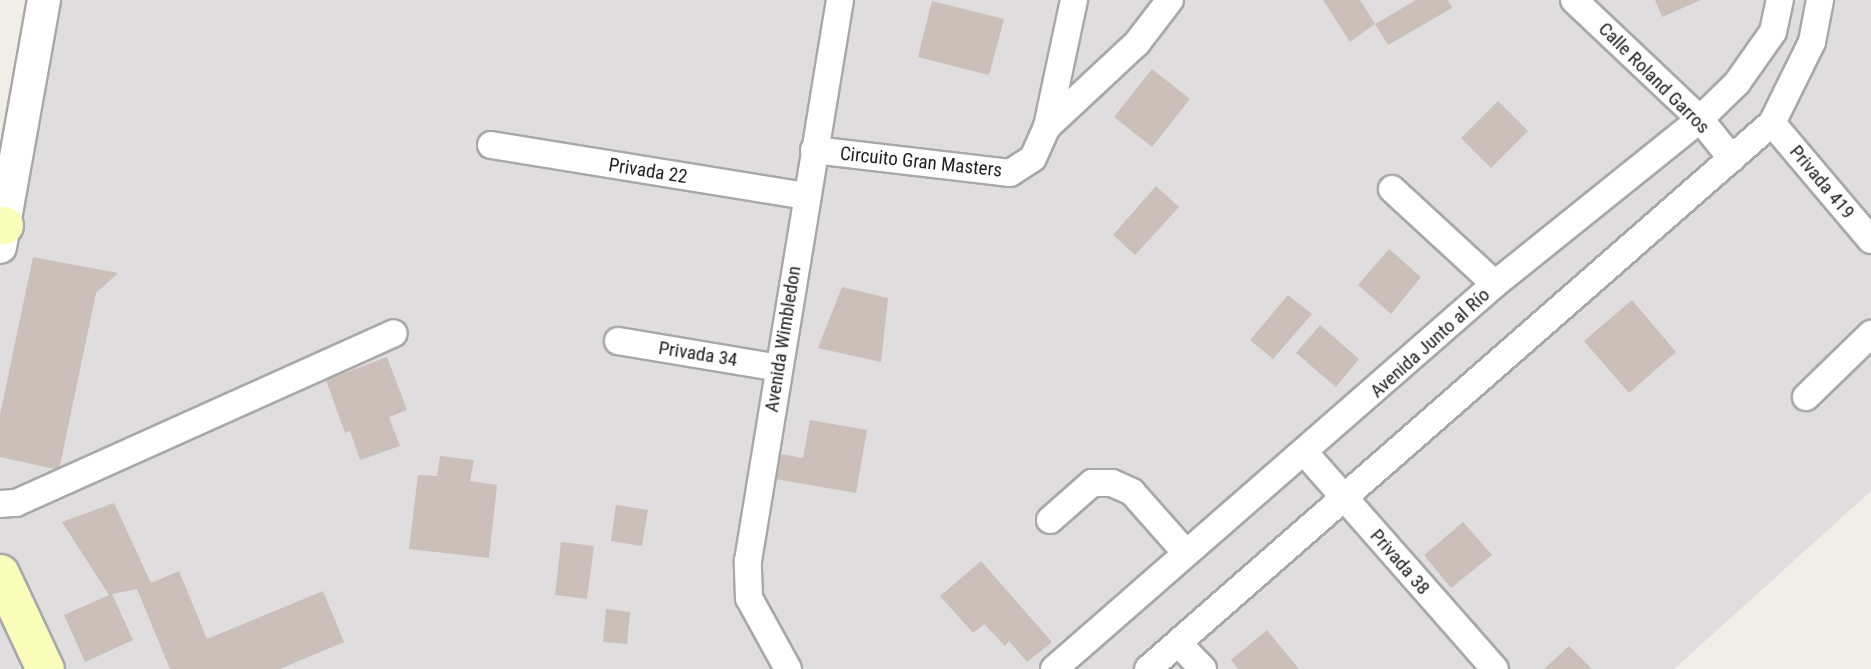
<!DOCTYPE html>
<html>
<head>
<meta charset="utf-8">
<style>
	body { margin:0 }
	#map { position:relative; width:1871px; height:669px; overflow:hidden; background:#f1eee7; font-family:"Roboto Condensed",sans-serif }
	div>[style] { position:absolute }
	.residential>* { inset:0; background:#dfdddd }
	.building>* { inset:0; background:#cac0b9 }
	.roads { filter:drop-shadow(2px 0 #a8a8a8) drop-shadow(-2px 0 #a8a8a8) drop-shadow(0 2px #a8a8a8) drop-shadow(0 -2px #a8a8a8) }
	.minor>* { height:26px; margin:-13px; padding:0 13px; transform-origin:13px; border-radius:13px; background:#fff }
	.tertiary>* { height:32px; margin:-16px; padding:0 16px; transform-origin:16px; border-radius:16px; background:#fff }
	.secondary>* { height:37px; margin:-18.5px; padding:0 18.5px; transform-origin:18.5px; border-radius:18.5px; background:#fafdb9 }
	span { translate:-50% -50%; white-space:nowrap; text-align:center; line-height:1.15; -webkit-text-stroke:6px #fff; paint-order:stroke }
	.street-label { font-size:19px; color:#212121 }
</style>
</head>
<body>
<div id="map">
	<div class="residential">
		<div style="clip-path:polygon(45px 0,1871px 0,1871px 491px,1674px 669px,0 669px,0 208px)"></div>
	</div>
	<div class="building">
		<div style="clip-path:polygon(1323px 0,1360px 0,1375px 24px,1350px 42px)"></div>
		<div style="clip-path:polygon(1416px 0,1448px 0,1452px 8px,1388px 45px,1375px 24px)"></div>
		<div style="clip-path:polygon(1655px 0,1701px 0,1662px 17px)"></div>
		<div style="clip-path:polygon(932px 1px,1004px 19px,989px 75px,918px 57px)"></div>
		<div style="clip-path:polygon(1152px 69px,1190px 99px,1152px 147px,1114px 117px)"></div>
		<div style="clip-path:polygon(1498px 101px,1528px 131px,1491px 168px,1461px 138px)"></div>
		<div style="clip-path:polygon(1156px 186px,1179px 207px,1135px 255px,1113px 235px)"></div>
		<div style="clip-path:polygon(1389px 249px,1421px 277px,1391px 314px,1358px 285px)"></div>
		<div style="clip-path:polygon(33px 257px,118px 273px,96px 293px,59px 470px,0 457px,0 415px)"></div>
		<div style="clip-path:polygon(842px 287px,888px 298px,881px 362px,818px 348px)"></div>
		<div style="clip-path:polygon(1288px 295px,1312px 314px,1273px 359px,1250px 340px)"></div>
		<div style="clip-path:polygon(1632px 300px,1676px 352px,1629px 393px,1584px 341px)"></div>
		<div style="clip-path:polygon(1320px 325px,1359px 359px,1336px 387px,1296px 353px)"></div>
		<div style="clip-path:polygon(387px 357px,407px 410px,389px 417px,400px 446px,360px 460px,350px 431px,345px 433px,326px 380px)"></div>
		<div style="clip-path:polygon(810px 420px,867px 430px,856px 493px,770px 478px,775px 453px,803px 458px)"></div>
		<div style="clip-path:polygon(440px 456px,474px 460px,470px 481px,497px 485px,489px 558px,409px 549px,418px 475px,437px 476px)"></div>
		<div style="clip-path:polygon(114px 503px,151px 583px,179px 571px,207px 639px,323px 591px,344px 642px,280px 669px,170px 669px,137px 589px,112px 594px,133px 640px,85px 662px,64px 615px,109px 595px,62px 522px)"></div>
		<div style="clip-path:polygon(616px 505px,648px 510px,642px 546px,611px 541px)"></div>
		<div style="clip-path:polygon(1463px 522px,1492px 555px,1451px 588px,1424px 555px)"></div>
		<div style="clip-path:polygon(561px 542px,594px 546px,587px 599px,555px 595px)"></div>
		<div style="clip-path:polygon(981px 561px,1052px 642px,1027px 662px,1009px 641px,1005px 646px,984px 624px,973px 633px,940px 596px)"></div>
		<div style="clip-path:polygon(606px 609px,630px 612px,627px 644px,603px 642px)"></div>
		<div style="clip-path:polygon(1267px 630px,1299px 669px,1238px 669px,1231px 660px)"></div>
		<div style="clip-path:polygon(1569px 646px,1592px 669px,1544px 669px)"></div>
	</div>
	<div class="roads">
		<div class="minor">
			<div style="left:1574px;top:0;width:173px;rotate:43.4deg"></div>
			<div style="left:1700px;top:119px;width:51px;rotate:51.3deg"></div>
			<div style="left:1772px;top:123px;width:153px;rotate:49.8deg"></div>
			<div style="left:1047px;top:127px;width:123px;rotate:-43deg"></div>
			<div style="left:1137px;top:43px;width:54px;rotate:-52.5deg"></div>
			<div style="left:491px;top:145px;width:319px;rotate:9.2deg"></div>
			<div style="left:814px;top:150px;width:197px;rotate:6.7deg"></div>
			<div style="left:1010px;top:173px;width:27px;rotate:-33deg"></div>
			<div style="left:1033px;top:158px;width:34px;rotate:-66deg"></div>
			<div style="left:1047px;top:127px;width:130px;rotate:-78deg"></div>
			<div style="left:1392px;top:189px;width:140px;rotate:42.7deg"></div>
			<div style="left:618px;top:341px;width:163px;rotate:9.5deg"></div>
			<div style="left:1806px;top:397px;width:91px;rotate:-44.1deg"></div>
			<div style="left:1306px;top:454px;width:286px;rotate:48.7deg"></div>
			<div style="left:0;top:504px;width:16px;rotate:-4deg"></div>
			<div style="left:16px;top:503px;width:414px;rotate:-24.2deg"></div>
			<div style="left:1050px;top:520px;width:56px;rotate:-41.4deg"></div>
			<div style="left:1092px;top:483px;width:20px"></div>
			<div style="left:1112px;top:483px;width:22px;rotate:24deg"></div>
			<div style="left:1132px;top:492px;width:81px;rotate:48.5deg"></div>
			<div style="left:1178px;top:643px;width:36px;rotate:46deg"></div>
			<div style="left:788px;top:669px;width:81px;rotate:-118.8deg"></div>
			<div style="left:749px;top:598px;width:37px;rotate:-92deg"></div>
			<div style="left:748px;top:561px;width:568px;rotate:-80.69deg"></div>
			<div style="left:1054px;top:669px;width:585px;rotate:-41.12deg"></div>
			<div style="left:1495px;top:284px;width:263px;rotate:-38.8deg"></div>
			<div style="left:1700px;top:119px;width:52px;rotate:-44.2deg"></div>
			<div style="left:1737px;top:83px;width:62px;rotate:-54.8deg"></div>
			<div style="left:1773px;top:32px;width:33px;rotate:-78deg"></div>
			<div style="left:1148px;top:669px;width:829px;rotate:-41.19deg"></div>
			<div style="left:1772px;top:123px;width:90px;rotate:-63.7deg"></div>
			<div style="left:1812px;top:42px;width:43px;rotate:-79.2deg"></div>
		</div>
		<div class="tertiary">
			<div style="left:0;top:247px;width:251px;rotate:-79.9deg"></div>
		</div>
		<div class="secondary">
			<div style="left:0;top:225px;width:4px"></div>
			<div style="left:0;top:573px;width:106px;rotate:64.9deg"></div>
		</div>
	</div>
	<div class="street-label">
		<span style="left:1654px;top:78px;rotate:45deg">Calle Roland Garros</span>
		<span style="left:921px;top:162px;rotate:6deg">Circuito Gran Masters</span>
		<span style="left:648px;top:171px;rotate:9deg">Privada 22</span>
		<span style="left:1822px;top:182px;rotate:50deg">Privada 419</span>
		<span style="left:783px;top:339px;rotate:-81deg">Avenida Wimbledon</span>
		<span style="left:1430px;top:343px;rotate:-42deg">Avenida Junto al Río</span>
		<span style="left:698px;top:354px;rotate:9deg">Privada 34</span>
		<span style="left:1400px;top:562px;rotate:49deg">Privada 38</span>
	</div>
</div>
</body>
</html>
